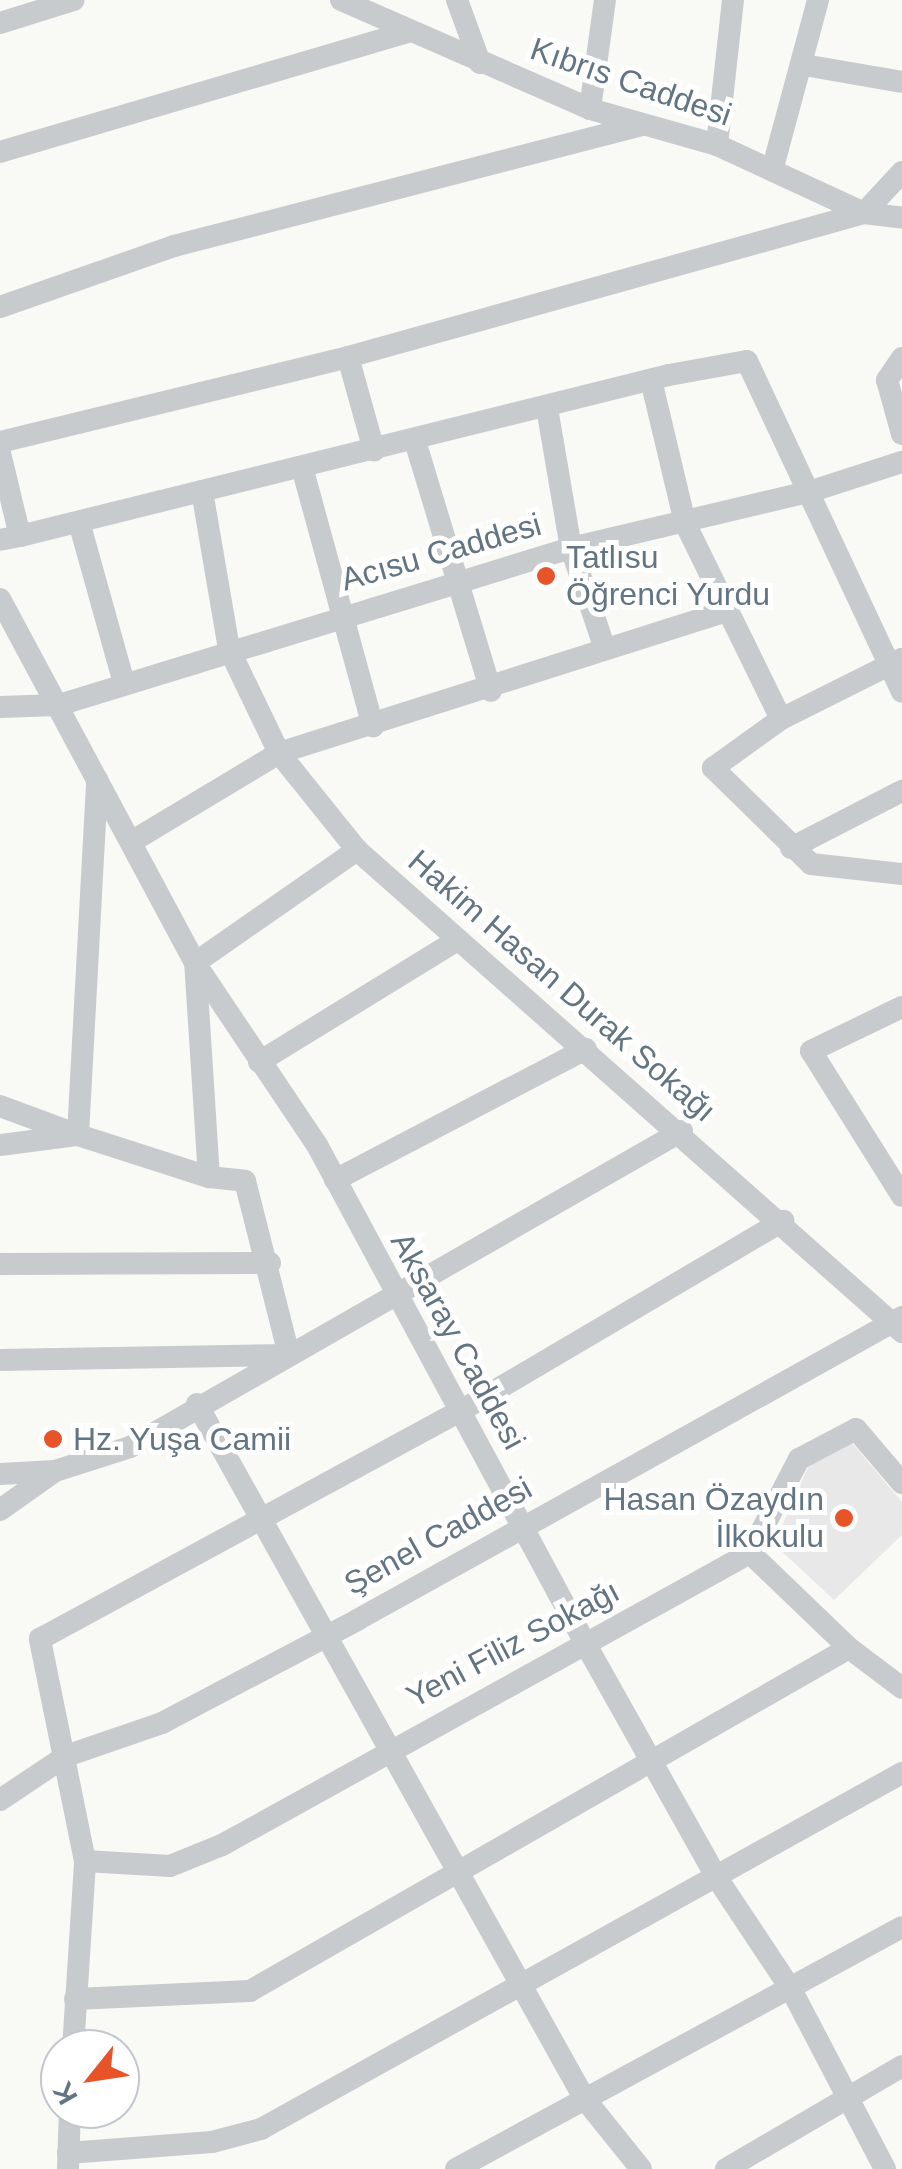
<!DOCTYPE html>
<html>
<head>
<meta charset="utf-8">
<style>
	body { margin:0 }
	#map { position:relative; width:902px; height:2169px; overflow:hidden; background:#f9f9f6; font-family:Helvetica,sans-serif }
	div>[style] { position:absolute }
	.built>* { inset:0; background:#e7e8e7 }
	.minor>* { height:22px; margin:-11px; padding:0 11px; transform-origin:11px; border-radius:11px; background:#c7cbce }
	.dots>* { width:28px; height:28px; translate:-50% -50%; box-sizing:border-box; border:5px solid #fff; border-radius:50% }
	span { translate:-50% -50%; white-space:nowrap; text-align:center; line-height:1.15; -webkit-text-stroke:10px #fff; paint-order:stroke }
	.street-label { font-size:32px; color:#637482 }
	.poi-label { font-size:32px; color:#637482 }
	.left { translate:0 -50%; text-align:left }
	.right { translate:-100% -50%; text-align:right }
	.north { position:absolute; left:40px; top:2029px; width:100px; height:100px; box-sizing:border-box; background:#fff; border:2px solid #c1c7cd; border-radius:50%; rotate:240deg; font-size:28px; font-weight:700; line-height:40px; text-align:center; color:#637482 }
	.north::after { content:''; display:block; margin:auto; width:35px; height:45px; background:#e75428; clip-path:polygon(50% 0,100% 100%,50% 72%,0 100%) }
</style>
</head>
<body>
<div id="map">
	<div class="built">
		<div style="clip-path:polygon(842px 1442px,853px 1444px,902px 1502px,902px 1535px,834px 1600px,774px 1544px,808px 1467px)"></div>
	</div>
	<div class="minor">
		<div style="left:341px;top:0;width:272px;rotate:23.6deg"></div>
		<div style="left:590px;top:109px;width:132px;rotate:15.8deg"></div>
		<div style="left:717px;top:145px;width:162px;rotate:24.8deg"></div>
		<div style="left:864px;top:213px;width:38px;rotate:7deg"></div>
		<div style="left:457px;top:0;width:67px;rotate:69.9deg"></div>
		<div style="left:0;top:23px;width:77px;rotate:-17.3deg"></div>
		<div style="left:804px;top:65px;width:99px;rotate:9.8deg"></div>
		<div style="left:590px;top:109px;width:110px;rotate:-82.2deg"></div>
		<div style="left:717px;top:145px;width:146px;rotate:-83.7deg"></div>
		<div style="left:0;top:152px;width:425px;rotate:-16.4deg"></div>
		<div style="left:773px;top:167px;width:173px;rotate:-74.9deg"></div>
		<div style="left:0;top:307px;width:184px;rotate:-19.3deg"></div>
		<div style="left:174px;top:246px;width:482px;rotate:-14.5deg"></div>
		<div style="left:348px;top:357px;width:97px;rotate:74.4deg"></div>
		<div style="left:902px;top:358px;width:27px;rotate:124deg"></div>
		<div style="left:887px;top:380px;width:56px;rotate:74.5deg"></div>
		<div style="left:651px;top:380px;width:147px;rotate:76.6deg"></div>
		<div style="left:685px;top:523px;width:218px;rotate:63.9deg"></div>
		<div style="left:547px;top:408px;width:142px;rotate:80.3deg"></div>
		<div style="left:571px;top:548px;width:107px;rotate:71.4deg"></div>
		<div style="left:415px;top:441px;width:261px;rotate:73.1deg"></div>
		<div style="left:0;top:442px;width:358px;rotate:-13.7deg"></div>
		<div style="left:348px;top:357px;width:536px;rotate:-15.59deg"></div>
		<div style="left:864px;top:213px;width:56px;rotate:-47.2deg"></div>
		<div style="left:0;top:453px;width:85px;rotate:76.5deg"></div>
		<div style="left:20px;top:536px;width:20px;rotate:169deg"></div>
		<div style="left:302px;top:467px;width:269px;rotate:74.7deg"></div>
		<div style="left:202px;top:491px;width:160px;rotate:80.3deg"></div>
		<div style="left:229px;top:649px;width:115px;rotate:64.3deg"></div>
		<div style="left:279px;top:753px;width:124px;rotate:51.2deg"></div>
		<div style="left:357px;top:850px;width:728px;rotate:41.49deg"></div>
		<div style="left:79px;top:522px;width:167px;rotate:74.4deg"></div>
		<div style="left:20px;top:536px;width:669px;rotate:-13.93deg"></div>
		<div style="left:669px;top:375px;width:79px;rotate:-10.2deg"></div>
		<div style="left:747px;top:361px;width:365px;rotate:64.9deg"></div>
		<div style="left:0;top:599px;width:413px;rotate:61.8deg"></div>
		<div style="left:195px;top:963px;width:219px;rotate:56.2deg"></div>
		<div style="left:317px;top:1145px;width:566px;rotate:61.71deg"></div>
		<div style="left:585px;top:1643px;width:266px;rotate:60.7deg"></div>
		<div style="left:715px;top:1875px;width:139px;rotate:56.4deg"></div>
		<div style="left:792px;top:1991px;width:201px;rotate:62.4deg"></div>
		<div style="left:901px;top:659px;width:134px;rotate:153.4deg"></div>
		<div style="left:781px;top:719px;width:84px;rotate:144.2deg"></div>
		<div style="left:713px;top:768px;width:137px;rotate:44.4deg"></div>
		<div style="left:811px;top:864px;width:92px;rotate:6.3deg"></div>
		<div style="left:0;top:707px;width:59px;rotate:-1.9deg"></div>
		<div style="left:59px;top:705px;width:536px;rotate:-17.05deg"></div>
		<div style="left:571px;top:548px;width:248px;rotate:-13.3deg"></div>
		<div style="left:812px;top:491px;width:95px;rotate:-17.9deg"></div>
		<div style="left:131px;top:842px;width:173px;rotate:-31deg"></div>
		<div style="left:279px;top:753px;width:469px;rotate:-17.6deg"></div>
		<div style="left:791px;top:848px;width:125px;rotate:-27.2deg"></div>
		<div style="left:902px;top:1007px;width:101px;rotate:154.2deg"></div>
		<div style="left:811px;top:1051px;width:171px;rotate:57.9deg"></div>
		<div style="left:259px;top:1062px;width:229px;rotate:-31.6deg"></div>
		<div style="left:0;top:1106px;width:83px;rotate:20.4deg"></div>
		<div style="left:78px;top:1135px;width:356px;rotate:-86.9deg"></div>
		<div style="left:0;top:1145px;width:79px;rotate:-7.3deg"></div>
		<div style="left:78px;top:1135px;width:138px;rotate:17.8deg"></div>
		<div style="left:209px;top:1177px;width:36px;rotate:6deg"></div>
		<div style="left:245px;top:1181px;width:179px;rotate:75.8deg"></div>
		<div style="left:289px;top:1355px;width:289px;rotate:179deg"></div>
		<div style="left:209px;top:1177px;width:214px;rotate:-93.7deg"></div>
		<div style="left:195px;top:963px;width:198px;rotate:-34.9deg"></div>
		<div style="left:335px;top:1180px;width:283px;rotate:-27.6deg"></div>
		<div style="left:0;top:1264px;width:270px;rotate:-0.2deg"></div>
		<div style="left:197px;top:1404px;width:795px;rotate:60.85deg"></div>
		<div style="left:584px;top:2098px;width:91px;rotate:51.2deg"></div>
		<div style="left:0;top:1474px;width:55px;rotate:-3.1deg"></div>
		<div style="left:0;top:1510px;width:67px;rotate:-35.3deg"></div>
		<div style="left:55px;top:1471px;width:79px;rotate:-17.7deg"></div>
		<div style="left:130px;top:1447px;width:636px;rotate:-29.79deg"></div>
		<div style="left:750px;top:1553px;width:137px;rotate:43.8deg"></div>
		<div style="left:849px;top:1648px;width:66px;rotate:37deg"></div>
		<div style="left:0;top:1800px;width:79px;rotate:-33.7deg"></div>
		<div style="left:66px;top:1756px;width:102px;rotate:-19deg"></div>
		<div style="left:162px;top:1723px;width:221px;rotate:-27.8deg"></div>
		<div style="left:357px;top:1620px;width:624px;rotate:-29.07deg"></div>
		<div style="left:85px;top:1861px;width:85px;rotate:3.4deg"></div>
		<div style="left:170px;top:1866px;width:56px;rotate:-22deg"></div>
		<div style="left:222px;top:1845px;width:603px;rotate:-28.94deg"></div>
		<div style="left:750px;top:1553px;width:106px;rotate:-62.5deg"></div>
		<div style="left:799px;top:1459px;width:64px;rotate:-27.8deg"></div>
		<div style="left:856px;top:1429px;width:71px;rotate:49.6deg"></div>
		<div style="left:75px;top:1999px;width:175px;rotate:-2.6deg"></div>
		<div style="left:250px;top:1991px;width:690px;rotate:-29.8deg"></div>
		<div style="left:73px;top:2049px;width:188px;rotate:-86.3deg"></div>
		<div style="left:85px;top:1861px;width:227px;rotate:-101.5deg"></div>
		<div style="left:40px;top:1639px;width:480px;rotate:-28.5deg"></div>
		<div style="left:462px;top:1410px;width:373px;rotate:-30.5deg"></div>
		<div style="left:68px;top:2153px;width:144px;rotate:-4.4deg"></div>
		<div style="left:212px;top:2142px;width:51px;rotate:-14.9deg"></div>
		<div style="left:261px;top:2129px;width:733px;rotate:-29.05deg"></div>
		<div style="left:68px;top:2169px;width:60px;rotate:-88.1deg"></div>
		<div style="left:456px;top:2169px;width:507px;rotate:-28.48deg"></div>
		<div style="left:726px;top:2169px;width:204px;rotate:-30.3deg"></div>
	</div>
	<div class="dots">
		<div style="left:546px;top:576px;background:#e75428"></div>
		<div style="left:53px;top:1439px;background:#e75428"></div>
		<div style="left:844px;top:1518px;background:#e75428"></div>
	</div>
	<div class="street-label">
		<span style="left:631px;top:82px;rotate:19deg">Kıbrıs Caddesi</span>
		<span style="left:441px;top:552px;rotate:-16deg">Acısu Caddesi</span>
		<span style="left:562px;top:986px;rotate:41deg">Hakim Hasan Durak Sokağı</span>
		<span style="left:458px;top:1341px;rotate:61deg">Aksaray Caddesi</span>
		<span style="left:438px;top:1536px;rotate:-29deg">Şenel Caddesi</span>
		<span style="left:513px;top:1644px;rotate:-28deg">Yeni Filiz Sokağı</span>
	</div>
	<div class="poi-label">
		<span class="left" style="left:566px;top:576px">Tatlısu<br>Öğrenci Yurdu</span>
		<span class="left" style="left:73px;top:1439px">Hz. Yuşa Camii</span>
		<span class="right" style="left:824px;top:1518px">Hasan Özaydın<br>İlkokulu</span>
	</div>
	<div class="north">K</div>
</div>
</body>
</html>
